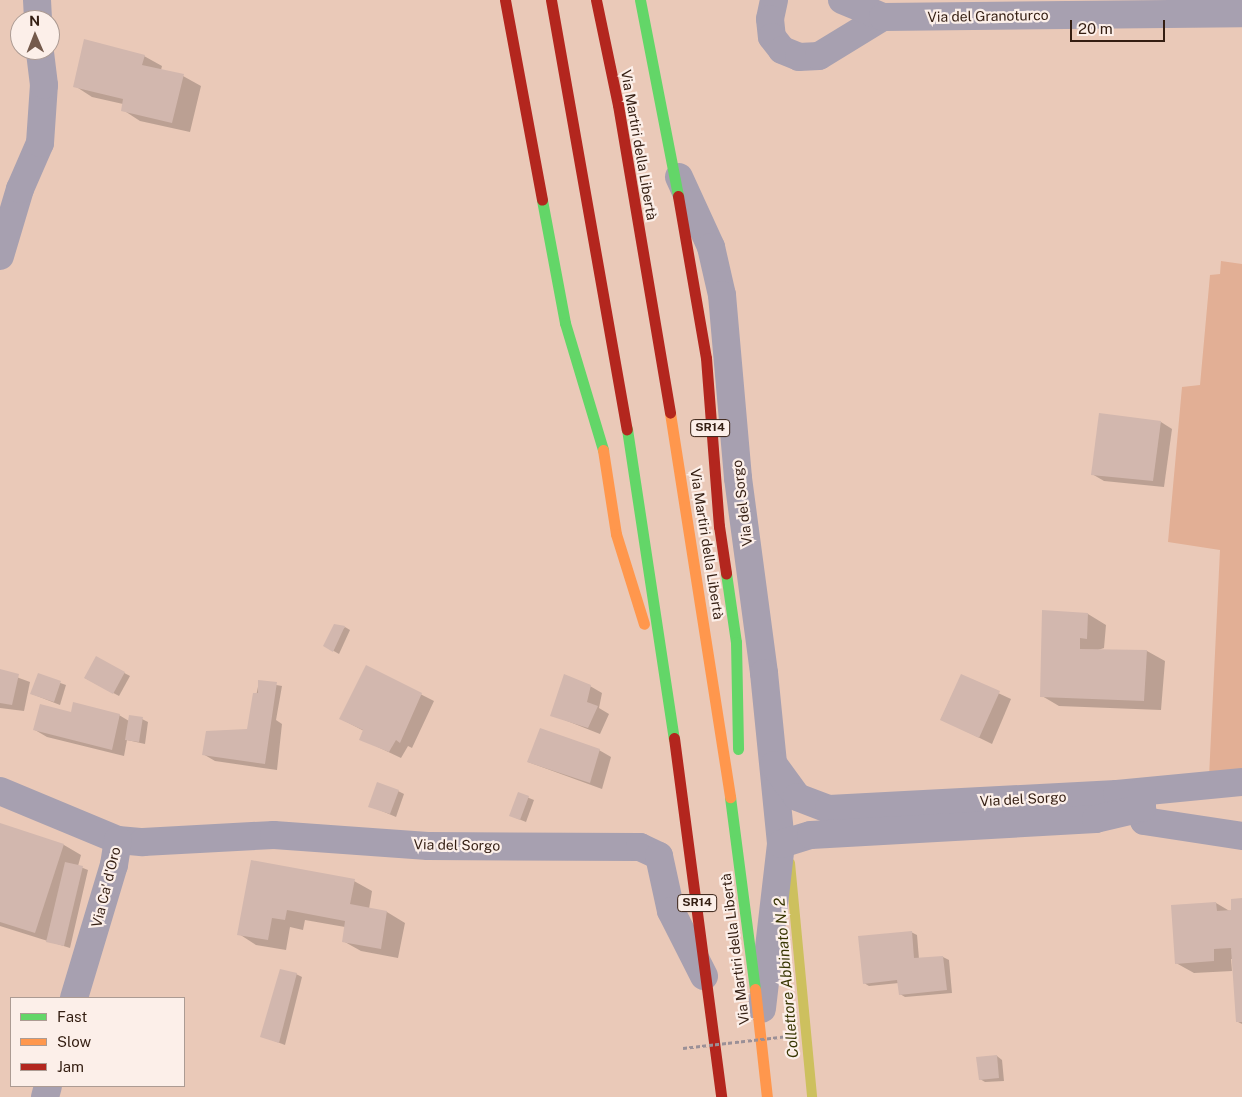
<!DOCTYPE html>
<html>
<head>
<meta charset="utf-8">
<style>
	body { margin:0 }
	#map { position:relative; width:1242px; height:1097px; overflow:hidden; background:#eac9b8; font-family:"Public Sans",sans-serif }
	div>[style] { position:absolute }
	.green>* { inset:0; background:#e2af95 }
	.shadow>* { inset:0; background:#0003 }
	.stream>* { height:10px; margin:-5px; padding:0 5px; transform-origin:5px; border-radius:5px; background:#cdc05e }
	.building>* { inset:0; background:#d2b7ae }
	.street>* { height:28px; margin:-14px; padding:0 14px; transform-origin:14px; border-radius:14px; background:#a7a0b0 }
	.fast>* { height:11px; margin:-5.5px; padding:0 5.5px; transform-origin:5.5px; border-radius:5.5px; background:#63d668 }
	.slow>* { height:11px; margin:-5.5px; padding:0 5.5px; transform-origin:5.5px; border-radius:5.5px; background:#ff974d }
	.jam>* { height:11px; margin:-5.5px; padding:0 5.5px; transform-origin:5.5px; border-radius:5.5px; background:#b3261e }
	.path-bridge>* { height:3px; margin-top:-1.5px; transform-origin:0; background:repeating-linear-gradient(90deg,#9b9097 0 4px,transparent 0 6.5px) }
	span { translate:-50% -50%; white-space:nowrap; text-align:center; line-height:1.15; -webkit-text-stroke:4.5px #fcefe9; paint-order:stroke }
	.shield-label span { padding:1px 4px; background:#fcefe9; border:1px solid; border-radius:4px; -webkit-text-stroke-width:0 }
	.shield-label { font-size:12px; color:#341e12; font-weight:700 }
	.street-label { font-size:14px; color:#341e12 }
	.water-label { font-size:15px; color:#373500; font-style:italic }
	.legend { position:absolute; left:10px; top:997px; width:175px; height:90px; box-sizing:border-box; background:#fcefe9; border:1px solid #ac9b93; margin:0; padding:6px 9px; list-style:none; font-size:15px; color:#341e12 }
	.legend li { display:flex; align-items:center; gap:10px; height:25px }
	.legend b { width:25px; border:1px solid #ac9b93 }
	.north { position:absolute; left:10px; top:10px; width:50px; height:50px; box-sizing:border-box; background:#fcefe9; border:1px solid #ac9b93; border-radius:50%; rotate:359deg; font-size:14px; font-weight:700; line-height:20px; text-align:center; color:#341e12 }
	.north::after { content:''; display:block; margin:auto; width:18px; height:22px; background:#745a4c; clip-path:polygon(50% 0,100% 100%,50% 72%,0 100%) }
	.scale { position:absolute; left:1070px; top:20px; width:95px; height:22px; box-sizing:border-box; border:2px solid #341e12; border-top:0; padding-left:6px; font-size:15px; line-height:18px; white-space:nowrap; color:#341e12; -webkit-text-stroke:4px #fcefe9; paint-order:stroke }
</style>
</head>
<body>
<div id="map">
	<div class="green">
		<div style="clip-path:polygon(1221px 261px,1242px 264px,1242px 773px,1209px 777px,1220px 550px,1168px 542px,1182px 387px,1200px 385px,1210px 275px,1220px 274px)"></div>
	</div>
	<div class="shadow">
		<div style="clip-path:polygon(144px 56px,162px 66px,161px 70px,183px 76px,201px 86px,190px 132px,140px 121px,123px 110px,123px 104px,92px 97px,75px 86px)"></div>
		<div style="clip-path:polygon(1161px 422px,1172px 429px,1164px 487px,1104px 481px,1092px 474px)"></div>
		<div style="clip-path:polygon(1044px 612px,1088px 614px,1106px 625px,1104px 648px,1098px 650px,1147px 651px,1165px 661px,1161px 710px,1059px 706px,1042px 696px)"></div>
		<div style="clip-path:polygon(345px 627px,350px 630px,339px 654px,325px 646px)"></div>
		<div style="clip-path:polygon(96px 658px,130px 676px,119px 696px,85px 678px)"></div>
		<div style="clip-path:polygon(367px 667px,434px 701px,412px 748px,408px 746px,401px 758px,361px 739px,364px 731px,341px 719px)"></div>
		<div style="clip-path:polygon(0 671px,30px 682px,24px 711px,0 708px)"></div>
		<div style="clip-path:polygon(38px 675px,66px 685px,60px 705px,32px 694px)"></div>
		<div style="clip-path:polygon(961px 676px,1011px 699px,992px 744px,941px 719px)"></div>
		<div style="clip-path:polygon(259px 682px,282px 686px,276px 720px,282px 724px,277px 770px,215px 761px,203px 754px,249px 730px)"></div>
		<div style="clip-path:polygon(590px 686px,602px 693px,599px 708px,609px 714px,600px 734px,552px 715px)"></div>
		<div style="clip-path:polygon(72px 713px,119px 715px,129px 721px,142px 719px,148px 722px,145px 744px,127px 740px,124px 756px,47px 737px,35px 730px)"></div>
		<div style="clip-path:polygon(599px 750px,611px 757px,602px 789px,528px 762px)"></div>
		<div style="clip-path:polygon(398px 791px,404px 794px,396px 817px,370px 806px)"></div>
		<div style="clip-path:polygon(519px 794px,534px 800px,526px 822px,516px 818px)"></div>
		<div style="clip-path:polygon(0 825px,64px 845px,81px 855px,78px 866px,88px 870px,70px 948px,0 926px)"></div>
		<div style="clip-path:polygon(252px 861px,354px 881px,372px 891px,369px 909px,387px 912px,405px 923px,398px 958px,361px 951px,343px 941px,345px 927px,305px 920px,303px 930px,290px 927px,286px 950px,256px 945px,239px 934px)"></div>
		<div style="clip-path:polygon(1242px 900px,1242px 1024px,1238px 1022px,1233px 959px,1231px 959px,1232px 971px,1194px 973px,1176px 963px,1172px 906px,1216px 903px,1233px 913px)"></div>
		<div style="clip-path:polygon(911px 932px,917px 935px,919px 959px,943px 957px,949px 960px,952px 993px,905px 997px,900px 994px,899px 983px,869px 986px,864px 983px)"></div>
		<div style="clip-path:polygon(296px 974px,302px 977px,285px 1045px,261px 1036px)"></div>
		<div style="clip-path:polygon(997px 1056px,1002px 1060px,1004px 1081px,985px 1082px,980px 1079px)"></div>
	</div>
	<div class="stream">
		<div style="left:790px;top:863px;width:235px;rotate:84.6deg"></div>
	</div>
	<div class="building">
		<div style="clip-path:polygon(84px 39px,145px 55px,142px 65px,184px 74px,172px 123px,121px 111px,123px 99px,73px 87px)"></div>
		<div style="clip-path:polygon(1099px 413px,1161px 421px,1153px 481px,1091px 475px)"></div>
		<div style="clip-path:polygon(1042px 610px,1088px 613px,1087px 639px,1080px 638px,1080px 649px,1147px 650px,1144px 701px,1040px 697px)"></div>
		<div style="clip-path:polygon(334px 624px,345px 626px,333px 652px,323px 646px)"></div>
		<div style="clip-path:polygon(96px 656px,125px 672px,113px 694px,84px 678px)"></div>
		<div style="clip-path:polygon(366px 665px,422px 693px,400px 743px,396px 740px,389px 752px,359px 740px,363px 730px,339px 719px)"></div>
		<div style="clip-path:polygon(0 669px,19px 674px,12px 705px,0 703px)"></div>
		<div style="clip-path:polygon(38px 673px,61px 681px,54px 702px,30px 694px)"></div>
		<div style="clip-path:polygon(564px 674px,591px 685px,587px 702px,598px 706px,588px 728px,550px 716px)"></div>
		<div style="clip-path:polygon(961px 674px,1000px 691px,979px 738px,940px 720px)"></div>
		<div style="clip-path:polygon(258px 680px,277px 682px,265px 764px,202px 755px,206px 731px,247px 729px,253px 693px,258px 693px)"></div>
		<div style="clip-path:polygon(73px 702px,120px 714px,112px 750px,33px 730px,40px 704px,71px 712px)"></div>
		<div style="clip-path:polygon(129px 715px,143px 717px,139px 742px,125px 740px)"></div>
		<div style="clip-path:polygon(540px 728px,600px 749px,590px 783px,527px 762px)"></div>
		<div style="clip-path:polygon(377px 782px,399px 790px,390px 814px,368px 807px)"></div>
		<div style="clip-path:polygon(518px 792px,529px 796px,520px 820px,509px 816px)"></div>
		<div style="clip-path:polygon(0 823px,64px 844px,35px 933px,0 922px)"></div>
		<div style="clip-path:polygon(251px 860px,355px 879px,350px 904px,387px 911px,381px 949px,342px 942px,345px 921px,287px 910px,285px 920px,272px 918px,268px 940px,237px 935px)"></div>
		<div style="clip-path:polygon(65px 862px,83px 866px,64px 946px,46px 942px)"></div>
		<div style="clip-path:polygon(1242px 898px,1242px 1022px,1236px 1022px,1231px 948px,1214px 949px,1214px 961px,1175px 964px,1171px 905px,1216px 902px,1217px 911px,1231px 910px,1231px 899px)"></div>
		<div style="clip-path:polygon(912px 931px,914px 958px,943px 956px,947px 990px,899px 995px,897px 980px,863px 984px,858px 936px)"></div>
		<div style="clip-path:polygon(280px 969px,297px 973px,279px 1043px,260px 1037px)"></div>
		<div style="clip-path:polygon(997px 1055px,999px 1078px,979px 1080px,976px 1057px)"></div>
	</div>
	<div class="street">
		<div style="left:37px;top:0;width:20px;rotate:87deg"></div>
		<div style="left:774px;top:0;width:19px;rotate:102deg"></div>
		<div style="left:770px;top:19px;width:18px;rotate:84deg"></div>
		<div style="left:772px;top:37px;width:16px;rotate:52deg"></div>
		<div style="left:782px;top:50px;width:18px;rotate:22deg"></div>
		<div style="left:799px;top:57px;width:20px;rotate:-3deg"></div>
		<div style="left:819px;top:56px;width:75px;rotate:-31.4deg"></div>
		<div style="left:842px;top:0;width:44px;rotate:22.5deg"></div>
		<div style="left:883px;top:17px;width:359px;rotate:-0.6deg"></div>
		<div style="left:679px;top:177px;width:77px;rotate:65.4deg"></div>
		<div style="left:711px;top:247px;width:49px;rotate:77.1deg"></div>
		<div style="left:722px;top:295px;width:184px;rotate:85deg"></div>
		<div style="left:738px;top:478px;width:197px;rotate:82.4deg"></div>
		<div style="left:764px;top:673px;width:172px;rotate:84.3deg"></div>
		<div style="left:781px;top:844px;width:166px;rotate:96.6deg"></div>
		<div style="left:0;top:256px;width:70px;rotate:-73.4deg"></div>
		<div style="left:20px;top:189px;width:50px;rotate:-66.5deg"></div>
		<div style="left:40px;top:143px;width:58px;rotate:-86.1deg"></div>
		<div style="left:44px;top:85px;width:35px;rotate:-97deg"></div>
		<div style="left:774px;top:765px;width:39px;rotate:54deg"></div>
		<div style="left:797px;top:797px;width:34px;rotate:21deg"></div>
		<div style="left:829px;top:809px;width:288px;rotate:-3deg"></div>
		<div style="left:1117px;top:794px;width:126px;rotate:-5.5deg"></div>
		<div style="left:0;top:791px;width:128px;rotate:22.6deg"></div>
		<div style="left:118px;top:840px;width:25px;rotate:5deg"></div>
		<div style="left:143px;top:842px;width:131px;rotate:-3.1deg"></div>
		<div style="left:274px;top:835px;width:154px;rotate:4.1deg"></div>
		<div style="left:428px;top:846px;width:212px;rotate:0.3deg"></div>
		<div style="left:640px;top:847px;width:21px;rotate:25deg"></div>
		<div style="left:659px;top:856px;width:56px;rotate:77.7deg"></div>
		<div style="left:671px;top:911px;width:73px;rotate:63.1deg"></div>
		<div style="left:1142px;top:808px;width:13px;rotate:81deg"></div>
		<div style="left:1144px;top:821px;width:99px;rotate:8.7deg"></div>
		<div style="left:781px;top:844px;width:31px;rotate:-17deg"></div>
		<div style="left:811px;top:835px;width:285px;rotate:-3.2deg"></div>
		<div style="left:1096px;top:819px;width:47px;rotate:-13.4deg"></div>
		<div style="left:1142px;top:808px;width:16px;rotate:-90deg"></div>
		<div style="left:74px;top:998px;width:139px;rotate:-73.3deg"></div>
		<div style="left:114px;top:865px;width:25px;rotate:-81deg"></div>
		<div style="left:45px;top:1097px;width:11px;rotate:-75deg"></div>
	</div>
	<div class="fast">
		<div style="left:640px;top:0;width:200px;rotate:79deg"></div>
		<div style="left:542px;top:200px;width:125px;rotate:79.4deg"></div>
		<div style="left:565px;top:323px;width:133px;rotate:73.3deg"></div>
		<div style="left:627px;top:429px;width:313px;rotate:81.4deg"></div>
		<div style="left:726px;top:573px;width:70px;rotate:81.8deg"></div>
		<div style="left:736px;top:642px;width:107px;rotate:88.9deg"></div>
		<div style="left:730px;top:797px;width:194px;rotate:82.6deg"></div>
	</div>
	<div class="slow">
		<div style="left:670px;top:413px;width:389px;rotate:81.1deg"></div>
		<div style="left:603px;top:450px;width:85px;rotate:81.2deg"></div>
		<div style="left:616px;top:534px;width:94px;rotate:72.7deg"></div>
		<div style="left:755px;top:989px;width:109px;rotate:83.7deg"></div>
	</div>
	<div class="jam">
		<div style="left:505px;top:0;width:203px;rotate:79.5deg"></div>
		<div style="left:551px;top:0;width:436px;rotate:80deg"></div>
		<div style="left:596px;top:0;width:107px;rotate:78.2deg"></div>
		<div style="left:618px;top:105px;width:312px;rotate:80.4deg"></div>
		<div style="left:678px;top:196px;width:164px;rotate:80.2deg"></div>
		<div style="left:706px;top:358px;width:169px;rotate:85.6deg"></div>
		<div style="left:719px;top:526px;width:48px;rotate:81.5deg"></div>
		<div style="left:674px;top:738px;width:362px;rotate:82.5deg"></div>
	</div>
	<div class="path-bridge">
		<div style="left:683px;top:1048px;width:106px;rotate:-6.5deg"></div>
	</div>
	<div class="shield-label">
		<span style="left:710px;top:428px">SR14</span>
		<span style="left:697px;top:903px">SR14</span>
	</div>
	<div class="street-label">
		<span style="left:988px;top:16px;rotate:-1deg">Via del Granoturco</span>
		<span style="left:639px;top:145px;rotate:80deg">Via Martiri della Libertà</span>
		<span style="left:742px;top:503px;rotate:-97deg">Via del Sorgo</span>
		<span style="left:707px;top:544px;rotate:81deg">Via Martiri della Libertà</span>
		<span style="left:1023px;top:799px;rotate:-3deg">Via del Sorgo</span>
		<span style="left:457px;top:845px;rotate:1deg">Via del Sorgo</span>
		<span style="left:106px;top:887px;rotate:-76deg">Via Ca' d'Oro</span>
		<span style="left:735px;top:949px;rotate:-97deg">Via Martiri della Libertà</span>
	</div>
	<div class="water-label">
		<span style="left:786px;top:978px;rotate:-95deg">Collettore Abbinato N. 2</span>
	</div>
	<ul class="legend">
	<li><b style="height:6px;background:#63d668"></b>Fast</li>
	<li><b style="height:6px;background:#ff974d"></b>Slow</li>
	<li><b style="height:6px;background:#b3261e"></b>Jam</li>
	</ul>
	<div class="north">N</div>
	<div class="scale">20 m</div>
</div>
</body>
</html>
